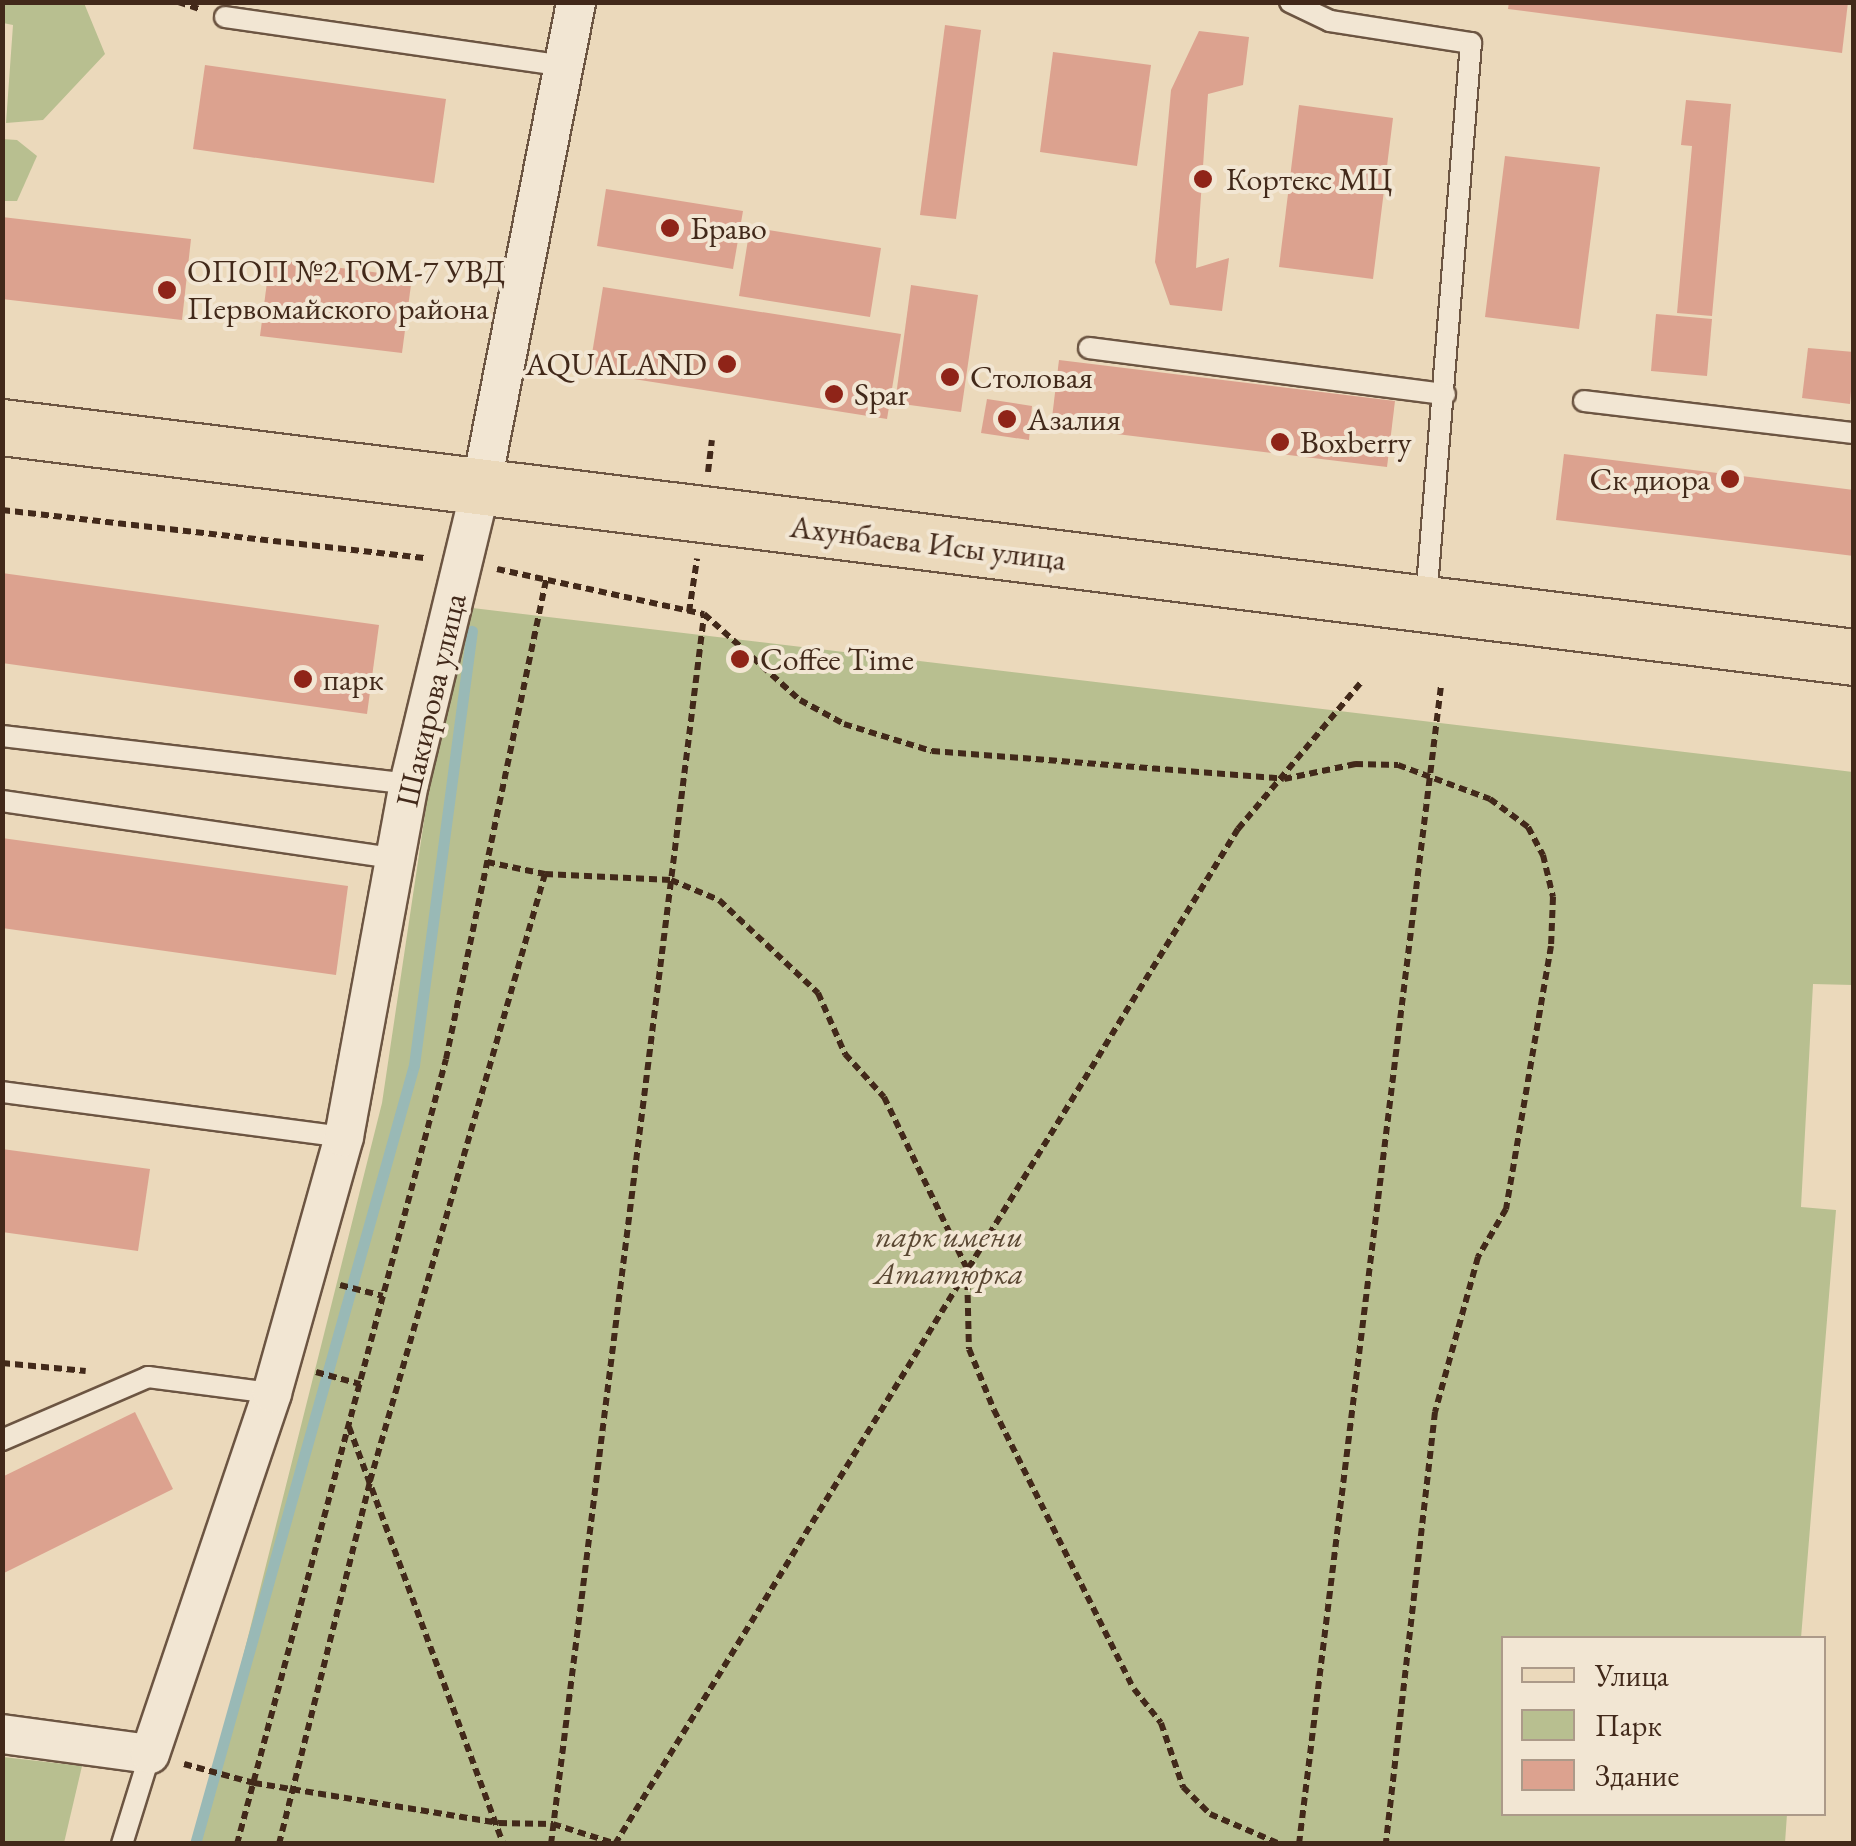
<!DOCTYPE html>
<html>
<head>
<meta charset="utf-8">
<style>
	body { margin:0 }
	#map { position:relative; width:1856px; height:1846px; overflow:hidden; background:#ebd9bb; font-family:"EB Garamond",serif }
	div>[style] { position:absolute }
	.green>* { inset:0; background:#b8bf90 }
	.stream>* { height:11px; margin:-5.5px; padding:0 5.5px; transform-origin:5.5px; border-radius:5.5px; background:#99b9b6 }
	.building>* { inset:0; background:#dca28f }
	.path>* { height:6px; margin-top:-3px; transform-origin:0; background:repeating-linear-gradient(90deg,#42291a 0 8px,transparent 0 13px) }
	.roads { filter:drop-shadow(2px 0 #6c5542) drop-shadow(-2px 0 #6c5542) drop-shadow(0 2px #6c5542) drop-shadow(0 -2px #6c5542) }
	.lane>* { height:20px; margin:-10px; padding:0 10px; transform-origin:10px; border-radius:10px; background:#f2e6d3 }
	.street>* { height:38px; margin:-19px; padding:0 19px; transform-origin:19px; border-radius:19px; background:#f2e6d3 }
	.primary>* { height:55px; margin:-27.5px; padding:0 27.5px; transform-origin:27.5px; border-radius:27.5px; background:#ebd9bb }
	.dots>* { width:28px; height:28px; translate:-50% -50%; box-sizing:border-box; border:5px solid #f2e6d3; border-radius:50% }
	span { translate:-50% -50%; white-space:nowrap; text-align:center; line-height:1.15; -webkit-text-stroke:8px #f2e6d3; paint-order:stroke }
	.poi-label { font-size:32px; color:#42291a }
	.left { translate:0 -50%; text-align:left }
	.right { translate:-100% -50%; text-align:right }
	.street-label { font-size:32px; color:#42291a }
	.park-label { font-size:32px; color:#5a4732; font-style:italic }
	.frame { position:absolute; inset:0; border:5px solid #42291a; pointer-events:none }
	.legend { position:absolute; left:1501px; top:1636px; width:325px; height:180px; box-sizing:border-box; background:#f2e6d3; border:2px solid #ac9a89; margin:0; padding:12px 18px; list-style:none; font-size:30px; color:#42291a }
	.legend li { display:flex; align-items:center; gap:20px; height:50px }
	.legend b { width:50px; border:2px solid #ac9a89 }
</style>
</head>
<body>
<div id="map">
	<div class="green">
		<div style="clip-path:polygon(2px 3px,84px 3px,105px 54px,43px 120px,6px 123px,13px 25px,3px 23px)"></div>
		<div style="clip-path:polygon(2px 139px,17px 140px,37px 156px,17px 201px,3px 201px)"></div>
		<div style="clip-path:polygon(456px 606px,1853px 772px,1853px 985px,1813px 984px,1801px 1207px,1836px 1210px,1801px 1638px,1504px 1638px,1504px 1814px,1787px 1814px,1785px 1843px,196px 1844px,382px 1103px)"></div>
		<div style="clip-path:polygon(3px 1757px,82px 1766px,64px 1843px,3px 1843px)"></div>
	</div>
	<div class="stream">
		<div style="left:195px;top:1844px;width:809px;rotate:-74.3deg"></div>
		<div style="left:414px;top:1065px;width:438px;rotate:-82.4deg"></div>
	</div>
	<div class="building">
		<div style="clip-path:polygon(1509px 2px,1848px 2px,1842px 53px,1508px 9px)"></div>
		<div style="clip-path:polygon(945px 25px,981px 30px,956px 219px,920px 215px)"></div>
		<div style="clip-path:polygon(1199px 31px,1249px 37px,1243px 85px,1208px 94px,1196px 268px,1229px 258px,1222px 311px,1170px 305px,1155px 262px,1171px 90px)"></div>
		<div style="clip-path:polygon(1053px 52px,1151px 65px,1137px 166px,1040px 152px)"></div>
		<div style="clip-path:polygon(205px 65px,446px 99px,434px 183px,193px 149px)"></div>
		<div style="clip-path:polygon(1686px 100px,1731px 104px,1712px 316px,1677px 313px,1692px 146px,1681px 145px)"></div>
		<div style="clip-path:polygon(1299px 105px,1393px 118px,1373px 279px,1279px 267px)"></div>
		<div style="clip-path:polygon(1505px 156px,1600px 167px,1579px 329px,1485px 317px)"></div>
		<div style="clip-path:polygon(606px 189px,743px 211px,733px 269px,597px 246px)"></div>
		<div style="clip-path:polygon(2px 217px,191px 239px,182px 320px,2px 299px)"></div>
		<div style="clip-path:polygon(750px 227px,881px 248px,870px 317px,739px 296px)"></div>
		<div style="clip-path:polygon(270px 259px,412px 277px,402px 353px,260px 336px)"></div>
		<div style="clip-path:polygon(911px 285px,978px 295px,961px 412px,895px 403px)"></div>
		<div style="clip-path:polygon(603px 287px,901px 334px,887px 419px,589px 372px)"></div>
		<div style="clip-path:polygon(1656px 314px,1712px 319px,1707px 376px,1651px 371px)"></div>
		<div style="clip-path:polygon(1808px 348px,1854px 352px,1850px 404px,1802px 398px)"></div>
		<div style="clip-path:polygon(1059px 360px,1395px 401px,1387px 467px,1051px 426px)"></div>
		<div style="clip-path:polygon(987px 399px,1032px 406px,1029px 440px,981px 433px)"></div>
		<div style="clip-path:polygon(1564px 454px,1854px 490px,1854px 556px,1556px 520px)"></div>
		<div style="clip-path:polygon(2px 573px,379px 625px,367px 714px,2px 663px)"></div>
		<div style="clip-path:polygon(2px 838px,348px 886px,336px 975px,2px 928px)"></div>
		<div style="clip-path:polygon(2px 1149px,150px 1169px,138px 1251px,2px 1232px)"></div>
		<div style="clip-path:polygon(135px 1412px,173px 1489px,2px 1574px,2px 1477px)"></div>
	</div>
	<div class="path">
		<div style="left:178px;top:2px;width:23px;rotate:18deg"></div>
		<div style="left:708px;top:472px;width:32px;rotate:-83deg"></div>
		<div style="left:2px;top:510px;width:427px;rotate:6.5deg"></div>
		<div style="left:497px;top:569px;width:212px;rotate:12.3deg"></div>
		<div style="left:704px;top:614px;width:129px;rotate:41.9deg"></div>
		<div style="left:800px;top:700px;width:50px;rotate:28.6deg"></div>
		<div style="left:844px;top:724px;width:92px;rotate:17.1deg"></div>
		<div style="left:932px;top:751px;width:353px;rotate:4.5deg"></div>
		<div style="left:1284px;top:779px;width:73px;rotate:-11.9deg"></div>
		<div style="left:1355px;top:764px;width:43px;rotate:1.3deg"></div>
		<div style="left:1398px;top:765px;width:98px;rotate:20.3deg"></div>
		<div style="left:1490px;top:799px;width:47px;rotate:36.4deg"></div>
		<div style="left:1528px;top:827px;width:32px;rotate:62deg"></div>
		<div style="left:1543px;top:855px;width:43px;rotate:76.6deg"></div>
		<div style="left:1553px;top:897px;width:49px;rotate:92.3deg"></div>
		<div style="left:1551px;top:946px;width:267px;rotate:99.7deg"></div>
		<div style="left:1506px;top:1209px;width:56px;rotate:120.3deg"></div>
		<div style="left:1478px;top:1257px;width:161px;rotate:105.5deg"></div>
		<div style="left:1435px;top:1412px;width:435px;rotate:96.5deg"></div>
		<div style="left:689px;top:612px;width:54px;rotate:-81.4deg"></div>
		<div style="left:487px;top:862px;width:59px;rotate:11.7deg"></div>
		<div style="left:545px;top:874px;width:126px;rotate:2.7deg"></div>
		<div style="left:671px;top:880px;width:52px;rotate:22.6deg"></div>
		<div style="left:719px;top:900px;width:136px;rotate:43.2deg"></div>
		<div style="left:818px;top:993px;width:67px;rotate:66.1deg"></div>
		<div style="left:845px;top:1054px;width:58px;rotate:47.8deg"></div>
		<div style="left:884px;top:1097px;width:191px;rotate:64.2deg"></div>
		<div style="left:967px;top:1269px;width:80px;rotate:88.6deg"></div>
		<div style="left:969px;top:1349px;width:66px;rotate:67.7deg"></div>
		<div style="left:994px;top:1410px;width:312px;rotate:63.4deg"></div>
		<div style="left:1134px;top:1689px;width:43px;rotate:51.5deg"></div>
		<div style="left:1161px;top:1723px;width:68px;rotate:71deg"></div>
		<div style="left:1183px;top:1787px;width:38px;rotate:45deg"></div>
		<div style="left:1210px;top:1814px;width:76px;rotate:23.2deg"></div>
		<div style="left:340px;top:1285px;width:44px;rotate:14.3deg"></div>
		<div style="left:2px;top:1363px;width:84px;rotate:5.4deg"></div>
		<div style="left:316px;top:1372px;width:46px;rotate:15.3deg"></div>
		<div style="left:349px;top:1427px;width:445px;rotate:69.7deg"></div>
		<div style="left:184px;top:1764px;width:73px;rotate:15.2deg"></div>
		<div style="left:254px;top:1783px;width:248px;rotate:9.3deg"></div>
		<div style="left:499px;top:1823px;width:54px;rotate:1.1deg"></div>
		<div style="left:553px;top:1824px;width:67px;rotate:17.4deg"></div>
		<div style="left:237px;top:1844px;width:812px;rotate:-75.09deg"></div>
		<div style="left:446px;top:1059px;width:492px;rotate:-78.2deg"></div>
		<div style="left:279px;top:1844px;width:374px;rotate:-75.9deg"></div>
		<div style="left:370px;top:1481px;width:632px;rotate:-73.92deg"></div>
		<div style="left:551px;top:1844px;width:1237px;rotate:-82.9deg"></div>
		<div style="left:615px;top:1844px;width:1191px;rotate:-58.46deg"></div>
		<div style="left:1238px;top:829px;width:193px;rotate:-50deg"></div>
		<div style="left:1299px;top:1844px;width:1168px;rotate:-83.01deg"></div>
	</div>
	<div class="roads">
		<div class="lane">
			<div style="left:1290px;top:2px;width:44px;rotate:25.4deg"></div>
			<div style="left:1330px;top:21px;width:143px;rotate:8.9deg"></div>
			<div style="left:1471px;top:43px;width:559px;rotate:94.62deg"></div>
			<div style="left:225px;top:17px;width:338px;rotate:8.2deg"></div>
			<div style="left:1089px;top:348px;width:359px;rotate:7.4deg"></div>
			<div style="left:1584px;top:401px;width:272px;rotate:6.8deg"></div>
			<div style="left:2px;top:736px;width:410px;rotate:6.7deg"></div>
			<div style="left:2px;top:801px;width:397px;rotate:8.3deg"></div>
			<div style="left:2px;top:1092px;width:345px;rotate:7.5deg"></div>
			<div style="left:2px;top:1440px;width:159px;rotate:-23.3deg"></div>
			<div style="left:148px;top:1377px;width:125px;rotate:7.4deg"></div>
			<div style="left:122px;top:1844px;width:94px;rotate:-72.7deg"></div>
		</div>
		<div class="street">
			<div style="left:2px;top:1734px;width:149px;rotate:7.7deg"></div>
			<div style="left:150px;top:1754px;width:381px;rotate:-71.3deg"></div>
			<div style="left:272px;top:1393px;width:266px;rotate:-74.3deg"></div>
			<div style="left:344px;top:1137px;width:359px;rotate:-79.6deg"></div>
			<div style="left:409px;top:784px;width:306px;rotate:-76.4deg"></div>
			<div style="left:481px;top:487px;width:494px;rotate:-78.9deg"></div>
		</div>
		<div class="primary">
			<div style="left:2px;top:427px;width:1866px;rotate:7.08deg"></div>
		</div>
	</div>
	<div class="dots">
		<div style="left:1203px;top:179px;background:#8f2418"></div>
		<div style="left:670px;top:228px;background:#8f2418"></div>
		<div style="left:167px;top:290px;background:#8f2418"></div>
		<div style="left:727px;top:364px;background:#8f2418"></div>
		<div style="left:950px;top:377px;background:#8f2418"></div>
		<div style="left:834px;top:394px;background:#8f2418"></div>
		<div style="left:1007px;top:419px;background:#8f2418"></div>
		<div style="left:1280px;top:442px;background:#8f2418"></div>
		<div style="left:1730px;top:479px;background:#8f2418"></div>
		<div style="left:740px;top:659px;background:#8f2418"></div>
		<div style="left:303px;top:679px;background:#8f2418"></div>
	</div>
	<div class="poi-label">
		<span class="left" style="left:1226px;top:179px">Кортекс МЦ</span>
		<span class="left" style="left:690px;top:228px">Браво</span>
		<span class="left" style="left:187px;top:290px">ОПОП №2 ГОМ-7 УВД<br>Первомайского района</span>
		<span class="right" style="left:707px;top:364px">AQUALAND</span>
		<span class="left" style="left:970px;top:377px">Столовая</span>
		<span class="left" style="left:854px;top:394px">Spar</span>
		<span class="left" style="left:1027px;top:419px">Азалия</span>
		<span class="left" style="left:1300px;top:442px">Boxberry</span>
		<span class="right" style="left:1710px;top:479px">Ск диора</span>
		<span class="left" style="left:760px;top:659px">Coffee Time</span>
		<span class="left" style="left:323px;top:679px">парк</span>
	</div>
	<div class="street-label">
		<span style="left:928px;top:543px;rotate:7deg">Ахунбаева Исы улица</span>
		<span style="left:431px;top:700px;rotate:-77deg">Шакирова улица</span>
	</div>
	<div class="park-label">
		<span style="left:949px;top:1255px">парк имени<br>Ататюрка</span>
	</div>
	<div class="frame"></div>
	<ul class="legend">
	<li><b style="height:12px;background:#ebd9bb"></b>Улица</li>
	<li><b style="height:28px;background:#b8bf90"></b>Парк</li>
	<li><b style="height:28px;background:#dca28f"></b>Здание</li>
	</ul>
</div>
</body>
</html>
